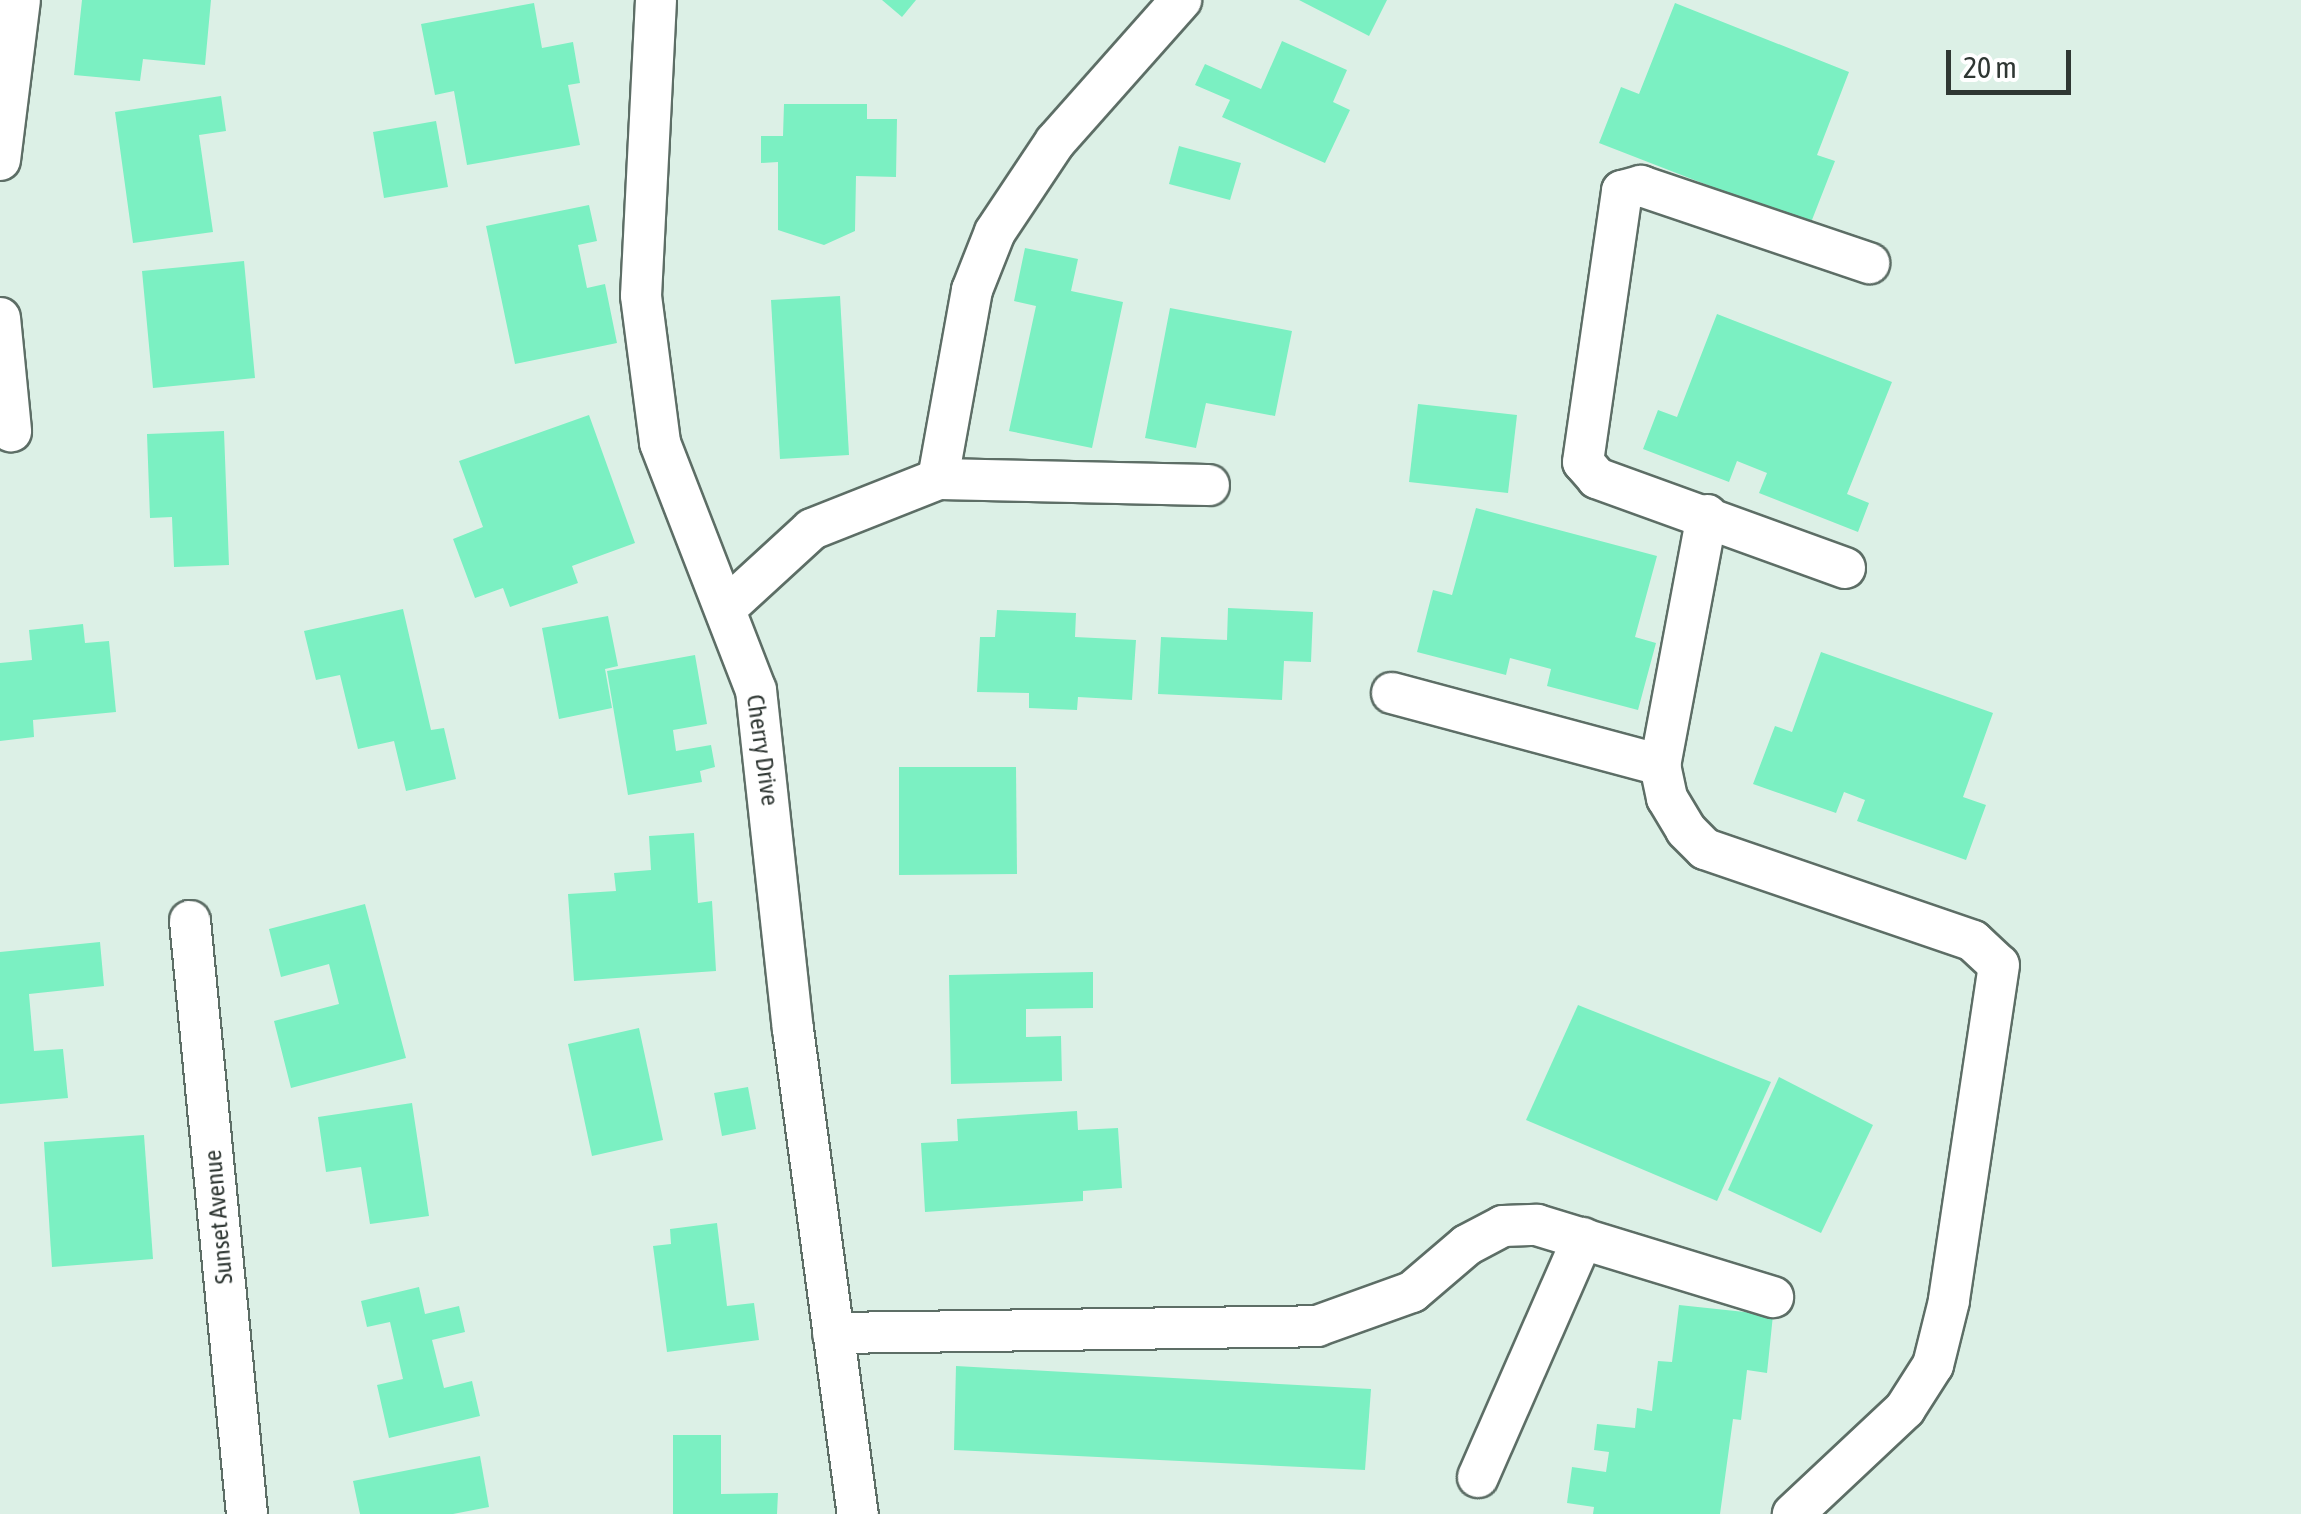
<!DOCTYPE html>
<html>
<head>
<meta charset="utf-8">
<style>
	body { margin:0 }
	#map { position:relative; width:2301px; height:1514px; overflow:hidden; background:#dcf0e6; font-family:"Asap Condensed",sans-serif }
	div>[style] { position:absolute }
	.building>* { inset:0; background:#7bf0c2 }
	.roads { filter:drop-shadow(2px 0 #5d6e66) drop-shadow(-2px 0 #5d6e66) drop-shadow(0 2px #5d6e66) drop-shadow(0 -2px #5d6e66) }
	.minor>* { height:40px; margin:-20px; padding:0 20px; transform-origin:20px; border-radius:20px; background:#fff }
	span { translate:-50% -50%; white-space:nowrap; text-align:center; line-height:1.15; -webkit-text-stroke:9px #fff; paint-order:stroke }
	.street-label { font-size:25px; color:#2f3733 }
	.scale { position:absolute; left:1946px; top:50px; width:125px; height:45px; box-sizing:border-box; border:5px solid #2f3733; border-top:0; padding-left:12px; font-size:30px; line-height:35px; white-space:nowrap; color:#2f3733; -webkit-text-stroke:8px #fff; paint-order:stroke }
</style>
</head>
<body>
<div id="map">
	<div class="building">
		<div style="clip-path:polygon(82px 0,211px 0,205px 65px,143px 59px,140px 81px,74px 75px)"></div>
		<div style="clip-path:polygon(882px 0,916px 0,902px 17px)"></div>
		<div style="clip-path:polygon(1299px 0,1387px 0,1369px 36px)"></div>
		<div style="clip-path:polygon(534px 3px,542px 48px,573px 42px,580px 83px,568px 85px,580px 145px,467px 165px,454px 91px,435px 95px,421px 24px)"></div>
		<div style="clip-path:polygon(1675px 3px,1849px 72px,1817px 155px,1835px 161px,1810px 225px,1599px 143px,1621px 87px,1639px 94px)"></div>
		<div style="clip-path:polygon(1282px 41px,1347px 70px,1333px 102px,1350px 110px,1325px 163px,1222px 117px,1230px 100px,1195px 85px,1205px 64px,1261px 89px)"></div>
		<div style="clip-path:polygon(221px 96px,226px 131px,199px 135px,213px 232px,133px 243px,115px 112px)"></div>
		<div style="clip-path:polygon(784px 104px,867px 104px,867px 119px,897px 119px,896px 177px,856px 176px,855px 231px,824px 245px,778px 230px,778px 162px,761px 163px,761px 136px,783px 136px)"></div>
		<div style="clip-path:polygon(436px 121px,448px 187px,384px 198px,373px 132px)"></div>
		<div style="clip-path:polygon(1179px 146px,1241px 163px,1230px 200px,1169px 184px)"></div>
		<div style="clip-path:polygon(589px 205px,597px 241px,578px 245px,587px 288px,605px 284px,617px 343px,515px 364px,486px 226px)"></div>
		<div style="clip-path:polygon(1025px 248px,1078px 259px,1071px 291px,1123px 302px,1092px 448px,1009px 431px,1036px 306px,1014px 301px)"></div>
		<div style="clip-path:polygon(244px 261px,255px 378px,153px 388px,142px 271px)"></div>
		<div style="clip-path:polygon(840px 296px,849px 455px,780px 459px,771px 300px)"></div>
		<div style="clip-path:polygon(1170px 308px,1292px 331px,1275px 416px,1206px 403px,1196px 448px,1145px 438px)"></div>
		<div style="clip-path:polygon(1717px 314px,1892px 382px,1847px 494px,1869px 503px,1858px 532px,1759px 493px,1767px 473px,1737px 461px,1729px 482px,1643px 449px,1658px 410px,1677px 417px)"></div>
		<div style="clip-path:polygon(1418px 404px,1517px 415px,1508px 493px,1409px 482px)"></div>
		<div style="clip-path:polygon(589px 415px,635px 543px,572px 566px,578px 583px,510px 607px,503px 588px,475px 598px,453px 539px,483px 527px,459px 461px)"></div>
		<div style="clip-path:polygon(224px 431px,229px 565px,174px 567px,172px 517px,150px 518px,147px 434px)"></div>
		<div style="clip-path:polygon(1476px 508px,1657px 556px,1635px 637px,1656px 643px,1638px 710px,1547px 686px,1551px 669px,1510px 658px,1506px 675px,1417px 652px,1433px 590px,1452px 595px)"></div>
		<div style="clip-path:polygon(1228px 608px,1313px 612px,1311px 662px,1284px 661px,1282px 700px,1158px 694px,1161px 637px,1227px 640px)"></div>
		<div style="clip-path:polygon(403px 609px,431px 730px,444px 728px,456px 779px,406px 791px,394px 741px,358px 749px,340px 675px,316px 680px,304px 631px)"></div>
		<div style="clip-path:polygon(997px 610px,1076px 613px,1075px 637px,1136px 640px,1132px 700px,1078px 697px,1077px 710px,1029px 708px,1029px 693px,977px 692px,980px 637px,995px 637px)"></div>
		<div style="clip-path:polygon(608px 616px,618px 666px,605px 669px,612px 708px,559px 719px,542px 628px)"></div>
		<div style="clip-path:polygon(83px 624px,85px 643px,109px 641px,116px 712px,33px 720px,34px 737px,0 741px,0 663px,32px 660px,29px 630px)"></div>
		<div style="clip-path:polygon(1821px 652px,1993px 713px,1963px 797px,1986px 805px,1966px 860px,1857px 821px,1865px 800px,1844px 792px,1836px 813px,1753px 784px,1775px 726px,1792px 732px)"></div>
		<div style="clip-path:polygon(695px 655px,707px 724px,673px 730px,676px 751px,711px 745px,715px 767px,700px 771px,702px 782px,628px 795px,607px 671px)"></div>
		<div style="clip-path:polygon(899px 767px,1016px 767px,1017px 874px,899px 875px)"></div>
		<div style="clip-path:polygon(694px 833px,698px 903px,712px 901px,716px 971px,574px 981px,568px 894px,616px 891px,614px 873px,651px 870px,649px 836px)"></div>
		<div style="clip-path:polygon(365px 904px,406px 1058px,291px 1088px,274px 1021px,339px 1004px,329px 964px,281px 977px,269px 929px)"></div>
		<div style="clip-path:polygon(100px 942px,104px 986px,29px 994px,34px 1051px,63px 1049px,68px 1098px,0 1104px,0 952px)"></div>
		<div style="clip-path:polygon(1093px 972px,1093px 1008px,1026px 1009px,1026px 1037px,1061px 1036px,1062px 1081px,951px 1084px,949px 975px)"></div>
		<div style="clip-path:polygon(1578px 1005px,1771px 1082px,1717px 1201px,1526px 1120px)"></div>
		<div style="clip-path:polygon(639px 1028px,663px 1140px,592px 1156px,568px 1044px)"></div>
		<div style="clip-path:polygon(1779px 1077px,1873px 1125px,1821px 1233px,1728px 1190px)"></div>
		<div style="clip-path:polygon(748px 1087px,756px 1129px,722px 1136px,714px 1093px)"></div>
		<div style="clip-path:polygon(412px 1103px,429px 1216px,370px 1224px,361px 1167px,326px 1172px,318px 1117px)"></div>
		<div style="clip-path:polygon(1077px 1111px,1078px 1130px,1118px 1128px,1122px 1188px,1083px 1191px,1083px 1201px,925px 1212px,921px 1143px,958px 1141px,957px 1119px)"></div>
		<div style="clip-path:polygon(144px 1135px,153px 1259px,52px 1267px,44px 1142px)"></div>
		<div style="clip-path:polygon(717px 1223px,727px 1306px,754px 1303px,759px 1340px,667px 1352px,653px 1246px,671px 1244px,670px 1229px)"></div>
		<div style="clip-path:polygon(419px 1287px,425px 1314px,459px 1306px,465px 1332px,432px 1340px,444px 1388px,472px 1381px,480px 1416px,389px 1438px,377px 1385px,403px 1379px,390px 1322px,367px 1327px,361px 1301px)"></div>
		<div style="clip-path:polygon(1679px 1305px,1773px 1315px,1767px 1373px,1747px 1370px,1741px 1420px,1733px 1419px,1720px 1514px,1593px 1514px,1594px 1507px,1567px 1503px,1572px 1467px,1606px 1472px,1609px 1452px,1594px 1450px,1597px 1424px,1635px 1428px,1637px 1408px,1652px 1411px,1658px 1361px,1672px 1362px)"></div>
		<div style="clip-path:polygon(956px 1366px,1371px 1389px,1365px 1470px,954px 1450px)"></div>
		<div style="clip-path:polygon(673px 1435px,721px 1435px,721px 1494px,778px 1493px,777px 1514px,673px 1514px)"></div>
		<div style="clip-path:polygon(480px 1456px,489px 1507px,453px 1514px,360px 1514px,353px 1481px)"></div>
	</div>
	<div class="roads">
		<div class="minor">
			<div style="left:656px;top:0;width:296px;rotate:92.9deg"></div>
			<div style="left:641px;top:296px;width:148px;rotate:82.6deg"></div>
			<div style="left:660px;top:443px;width:265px;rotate:68.8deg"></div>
			<div style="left:756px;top:690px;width:341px;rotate:83.8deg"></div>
			<div style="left:793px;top:1029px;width:489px;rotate:82.4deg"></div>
			<div style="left:0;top:160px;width:161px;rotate:-82.9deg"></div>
			<div style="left:0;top:318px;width:114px;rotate:84.4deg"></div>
			<div style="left:938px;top:479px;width:192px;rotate:-79.8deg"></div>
			<div style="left:972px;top:290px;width:62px;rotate:-68.4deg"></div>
			<div style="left:995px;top:232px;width:108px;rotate:-56.3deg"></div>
			<div style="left:1055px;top:142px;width:190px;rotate:-48.4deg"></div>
			<div style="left:1707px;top:515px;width:254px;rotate:100.6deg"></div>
			<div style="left:1660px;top:765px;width:34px;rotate:78deg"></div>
			<div style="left:1667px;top:798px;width:37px;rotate:59deg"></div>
			<div style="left:1686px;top:830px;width:27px;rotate:45deg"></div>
			<div style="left:1705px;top:849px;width:283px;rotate:18.9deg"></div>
			<div style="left:1973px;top:941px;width:35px;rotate:43deg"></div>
			<div style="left:1999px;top:965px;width:340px;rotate:98.5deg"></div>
			<div style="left:1949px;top:1301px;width:66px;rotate:104deg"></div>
			<div style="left:1933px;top:1365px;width:52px;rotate:122.5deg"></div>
			<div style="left:1905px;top:1409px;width:154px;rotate:136.8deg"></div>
			<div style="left:1845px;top:568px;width:264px;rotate:-160.1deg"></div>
			<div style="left:1597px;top:478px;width:21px;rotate:-131deg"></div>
			<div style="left:1583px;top:462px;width:274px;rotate:-81.8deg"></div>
			<div style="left:1622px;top:191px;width:20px;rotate:-15deg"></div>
			<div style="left:1641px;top:186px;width:241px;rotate:18.7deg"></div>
			<div style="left:727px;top:607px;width:115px;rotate:-42.5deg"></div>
			<div style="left:812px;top:529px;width:136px;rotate:-21.6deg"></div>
			<div style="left:938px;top:479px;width:271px;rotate:1.3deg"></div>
			<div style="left:1392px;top:693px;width:278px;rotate:15deg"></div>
			<div style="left:190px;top:921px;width:596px;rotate:84.51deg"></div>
			<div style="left:833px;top:1333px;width:484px;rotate:-0.8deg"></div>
			<div style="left:1317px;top:1326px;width:101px;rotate:-19.7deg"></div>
			<div style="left:1412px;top:1292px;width:72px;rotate:-40.5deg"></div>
			<div style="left:1467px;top:1245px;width:41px;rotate:-27.8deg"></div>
			<div style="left:1503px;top:1226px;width:34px;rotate:-2deg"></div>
			<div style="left:1537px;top:1225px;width:247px;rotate:17deg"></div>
			<div style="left:1478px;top:1477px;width:261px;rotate:-66.3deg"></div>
		</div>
	</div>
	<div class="street-label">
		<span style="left:763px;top:750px;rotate:82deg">Cherry Drive</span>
		<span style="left:218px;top:1217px;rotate:-95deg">Sunset Avenue</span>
	</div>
	<div class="scale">20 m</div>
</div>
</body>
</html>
